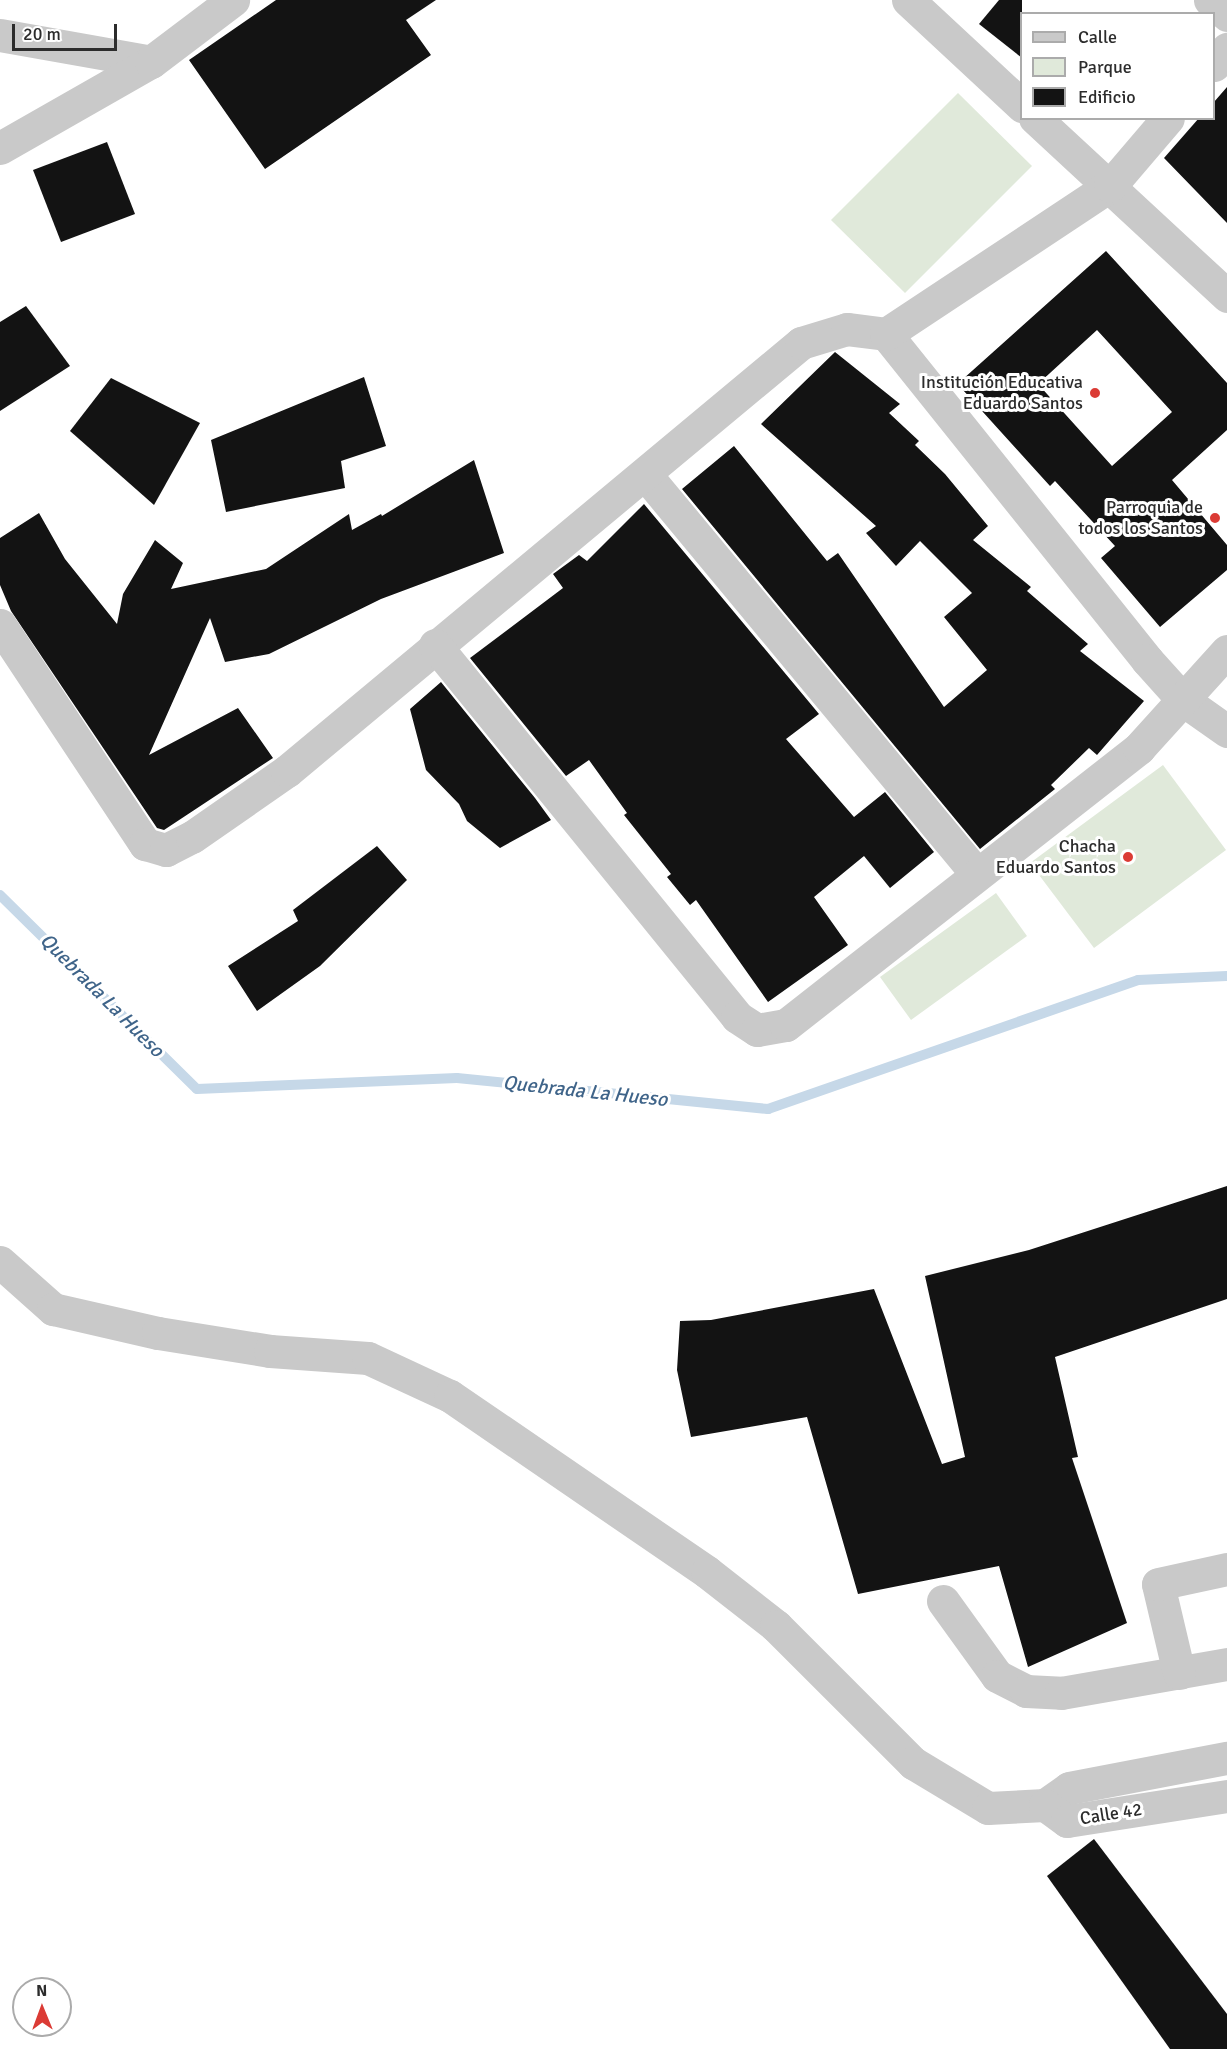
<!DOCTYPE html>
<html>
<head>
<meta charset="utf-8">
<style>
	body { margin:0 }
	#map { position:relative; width:1227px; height:2049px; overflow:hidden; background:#fff; font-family:Signika,sans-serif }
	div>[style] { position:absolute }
	.green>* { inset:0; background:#e0e9da }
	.stream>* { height:10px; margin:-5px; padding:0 5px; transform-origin:5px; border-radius:5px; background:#c6d8e8 }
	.building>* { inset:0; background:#131313 }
	.minor>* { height:33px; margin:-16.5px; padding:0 16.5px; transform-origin:16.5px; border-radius:16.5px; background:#c9c9c9 }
	.dots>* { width:16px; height:16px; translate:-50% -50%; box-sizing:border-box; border:3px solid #fff; border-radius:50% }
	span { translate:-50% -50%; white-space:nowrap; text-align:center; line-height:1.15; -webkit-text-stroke:6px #fff; paint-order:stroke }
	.poi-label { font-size:18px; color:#2c2c2c }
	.right { translate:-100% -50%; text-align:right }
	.street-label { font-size:18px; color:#2c2c2c }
	.water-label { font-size:20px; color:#3f6489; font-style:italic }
	.legend { position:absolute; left:1020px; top:12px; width:195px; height:108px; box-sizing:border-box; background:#fff; border:2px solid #ababab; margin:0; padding:8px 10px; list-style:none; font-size:18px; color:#2c2c2c }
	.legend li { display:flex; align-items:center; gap:12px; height:30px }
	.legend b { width:30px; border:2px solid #ababab }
	.north { position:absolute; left:12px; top:1977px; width:60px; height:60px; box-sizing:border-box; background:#fff; border:2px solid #ababab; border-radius:50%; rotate:359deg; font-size:16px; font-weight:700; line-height:24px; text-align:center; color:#2c2c2c }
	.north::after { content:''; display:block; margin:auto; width:21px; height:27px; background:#db3b35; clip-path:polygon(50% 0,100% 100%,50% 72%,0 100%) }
	.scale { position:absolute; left:12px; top:24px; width:105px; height:27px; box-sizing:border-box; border:3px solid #2c2c2c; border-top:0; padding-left:8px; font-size:18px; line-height:21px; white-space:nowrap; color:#2c2c2c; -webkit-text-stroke:4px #fff; paint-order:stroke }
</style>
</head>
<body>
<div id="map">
	<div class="green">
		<div style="clip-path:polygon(958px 93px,1032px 166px,905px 293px,831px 220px)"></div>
		<div style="clip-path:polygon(1163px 765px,1226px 850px,1094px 948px,1030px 863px)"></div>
		<div style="clip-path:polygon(996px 893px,1027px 936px,911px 1020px,880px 977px)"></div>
	</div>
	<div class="stream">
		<div style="left:0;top:895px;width:276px;rotate:44.6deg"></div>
		<div style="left:197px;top:1089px;width:260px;rotate:-2.4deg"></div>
		<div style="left:457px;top:1078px;width:313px;rotate:5.7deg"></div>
		<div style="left:768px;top:1109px;width:392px;rotate:-19.2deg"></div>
		<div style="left:1138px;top:980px;width:89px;rotate:-2.6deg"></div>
	</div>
	<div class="building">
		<div style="clip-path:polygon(276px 0,436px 0,406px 20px,431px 55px,265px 169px,189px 60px)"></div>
		<div style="clip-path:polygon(999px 0,1022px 0,1022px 58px,979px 24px)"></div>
		<div style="clip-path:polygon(1227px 87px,1227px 223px,1164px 158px,1199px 118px,1214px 118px,1214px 102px)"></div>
		<div style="clip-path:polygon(107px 142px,135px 214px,61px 242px,33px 170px)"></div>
		<div style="clip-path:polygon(evenodd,1106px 251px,1227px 383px,1227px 430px,1172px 480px,1227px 545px,1227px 570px,1160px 627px,1101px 558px,1115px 546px,1055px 481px,1050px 486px,963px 390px,963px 379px,1106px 251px,1097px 330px,1172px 412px,1112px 466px,1038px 384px,1097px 330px)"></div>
		<div style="clip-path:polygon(26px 306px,70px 366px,0 411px,0 322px)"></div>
		<div style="clip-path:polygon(835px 352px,900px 404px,889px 413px,919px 441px,915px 445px,945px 474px,988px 526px,973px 540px,1031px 587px,1027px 591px,1088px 644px,1080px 651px,1144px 701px,1097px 755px,1089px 748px,1051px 785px,1055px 789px,980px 849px,682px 489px,734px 446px,827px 561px,838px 553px,944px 707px,987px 670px,944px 617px,972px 593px,920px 541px,896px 566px,866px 533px,876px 526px,761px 424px)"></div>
		<div style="clip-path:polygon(364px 377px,386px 446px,341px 461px,345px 488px,226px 512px,211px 440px)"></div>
		<div style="clip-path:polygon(111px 378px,200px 423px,154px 505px,70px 431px)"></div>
		<div style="clip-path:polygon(474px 460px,504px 553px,381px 599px,269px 654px,225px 662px,210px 618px,149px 755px,238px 708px,273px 758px,164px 830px,157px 828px,11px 611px,0 585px,0 538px,39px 513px,65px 559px,117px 624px,123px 594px,155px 540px,183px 563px,171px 589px,266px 569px,349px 514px,352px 530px,381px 514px,382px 516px)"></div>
		<div style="clip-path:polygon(644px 504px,819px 714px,786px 739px,854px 817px,885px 792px,934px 852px,890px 888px,864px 856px,814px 897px,848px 945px,768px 1002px,696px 900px,690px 905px,667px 877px,671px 874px,624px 815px,627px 813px,589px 760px,566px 776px,470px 658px,563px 588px,553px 574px,579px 555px,587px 561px)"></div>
		<div style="clip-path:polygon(441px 682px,535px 798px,551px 820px,500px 848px,467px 821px,459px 804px,426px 770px,410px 709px)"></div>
		<div style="clip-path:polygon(377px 846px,407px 880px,320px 966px,257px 1011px,228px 966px,298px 921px,293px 910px)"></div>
		<div style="clip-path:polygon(1227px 1186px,1227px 1299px,1055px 1357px,1078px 1457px,1072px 1458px,1127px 1623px,1028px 1667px,999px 1566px,858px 1594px,807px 1417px,691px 1437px,677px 1370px,680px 1321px,711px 1320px,874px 1289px,942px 1464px,965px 1457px,925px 1276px,1029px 1250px)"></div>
		<div style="clip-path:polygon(1094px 1839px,1227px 2014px,1227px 2049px,1170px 2049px,1047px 1876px)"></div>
	</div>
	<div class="minor">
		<div style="left:908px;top:0;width:156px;rotate:42.9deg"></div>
		<div style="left:1210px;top:0;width:23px;rotate:41deg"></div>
		<div style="left:0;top:35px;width:153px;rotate:10.1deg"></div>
		<div style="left:1214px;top:65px;width:21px;rotate:-51deg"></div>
		<div style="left:1035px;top:118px;width:262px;rotate:42.8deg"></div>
		<div style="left:0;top:148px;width:174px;rotate:-29.7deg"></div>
		<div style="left:151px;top:62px;width:103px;rotate:-37.1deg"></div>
		<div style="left:886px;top:334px;width:418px;rotate:51.3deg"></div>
		<div style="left:1147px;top:660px;width:54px;rotate:48deg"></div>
		<div style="left:1183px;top:700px;width:54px;rotate:35.2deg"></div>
		<div style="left:645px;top:474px;width:518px;rotate:50.32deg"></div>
		<div style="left:0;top:625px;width:263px;rotate:56.5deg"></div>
		<div style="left:145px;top:844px;width:22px;rotate:16deg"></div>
		<div style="left:166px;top:850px;width:29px;rotate:-27deg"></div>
		<div style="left:192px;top:837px;width:116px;rotate:-34.8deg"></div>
		<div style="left:287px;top:771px;width:669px;rotate:-39.78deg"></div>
		<div style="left:801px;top:343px;width:48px;rotate:-16.9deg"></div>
		<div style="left:847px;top:329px;width:39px;rotate:7deg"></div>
		<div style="left:886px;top:334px;width:268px;rotate:-33.5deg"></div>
		<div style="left:1110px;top:186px;width:89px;rotate:-49.5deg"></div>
		<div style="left:435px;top:645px;width:479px;rotate:50.9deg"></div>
		<div style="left:737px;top:1017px;width:24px;rotate:33deg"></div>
		<div style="left:757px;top:1030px;width:29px;rotate:-10deg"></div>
		<div style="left:786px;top:1025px;width:449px;rotate:-38.1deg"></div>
		<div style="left:1139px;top:748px;width:131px;rotate:-47.8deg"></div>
		<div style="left:0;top:1262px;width:71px;rotate:41.6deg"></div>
		<div style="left:53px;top:1309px;width:108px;rotate:12.9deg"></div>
		<div style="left:158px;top:1333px;width:113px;rotate:9.1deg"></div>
		<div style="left:270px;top:1351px;width:98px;rotate:4.1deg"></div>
		<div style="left:368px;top:1358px;width:90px;rotate:24.9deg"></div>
		<div style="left:450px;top:1396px;width:311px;rotate:34.4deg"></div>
		<div style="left:707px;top:1572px;width:88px;rotate:38deg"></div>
		<div style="left:776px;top:1626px;width:194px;rotate:45deg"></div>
		<div style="left:913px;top:1763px;width:87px;rotate:31deg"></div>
		<div style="left:988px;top:1808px;width:57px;rotate:-3deg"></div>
		<div style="left:943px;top:1601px;width:92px;rotate:54.2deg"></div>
		<div style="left:997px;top:1676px;width:33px;rotate:27deg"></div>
		<div style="left:1026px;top:1691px;width:35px;rotate:3deg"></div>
		<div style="left:1061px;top:1693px;width:169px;rotate:-9.9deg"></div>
		<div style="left:1179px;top:1673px;width:91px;rotate:-103.3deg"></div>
		<div style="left:1158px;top:1584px;width:71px;rotate:-12.3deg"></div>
		<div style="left:1045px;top:1805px;width:29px;rotate:-35deg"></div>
		<div style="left:1069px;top:1788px;width:161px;rotate:-10.8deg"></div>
		<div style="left:1045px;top:1805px;width:27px;rotate:36deg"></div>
		<div style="left:1067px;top:1821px;width:162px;rotate:-8.9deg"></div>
	</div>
	<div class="dots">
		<div style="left:1095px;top:393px;background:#db3b35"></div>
		<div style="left:1215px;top:518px;background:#db3b35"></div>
		<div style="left:1128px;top:857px;background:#db3b35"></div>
	</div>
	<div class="poi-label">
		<span class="right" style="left:1083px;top:393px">Institución Educativa<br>Eduardo Santos</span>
		<span class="right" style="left:1203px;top:518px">Parroquia de<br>todos los Santos</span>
		<span class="right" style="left:1116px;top:857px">Chacha<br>Eduardo Santos</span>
	</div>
	<div class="street-label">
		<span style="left:1111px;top:1814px;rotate:-9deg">Calle 42</span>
	</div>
	<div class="water-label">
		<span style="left:102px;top:995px;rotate:45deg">Quebrada La Hueso</span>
		<span style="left:585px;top:1091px;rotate:6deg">Quebrada La Hueso</span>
	</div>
	<ul class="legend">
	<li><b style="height:8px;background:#c9c9c9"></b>Calle</li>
	<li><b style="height:16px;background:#e0e9da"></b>Parque</li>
	<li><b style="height:16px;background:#131313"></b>Edificio</li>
	</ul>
	<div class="north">N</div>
	<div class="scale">20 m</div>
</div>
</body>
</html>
